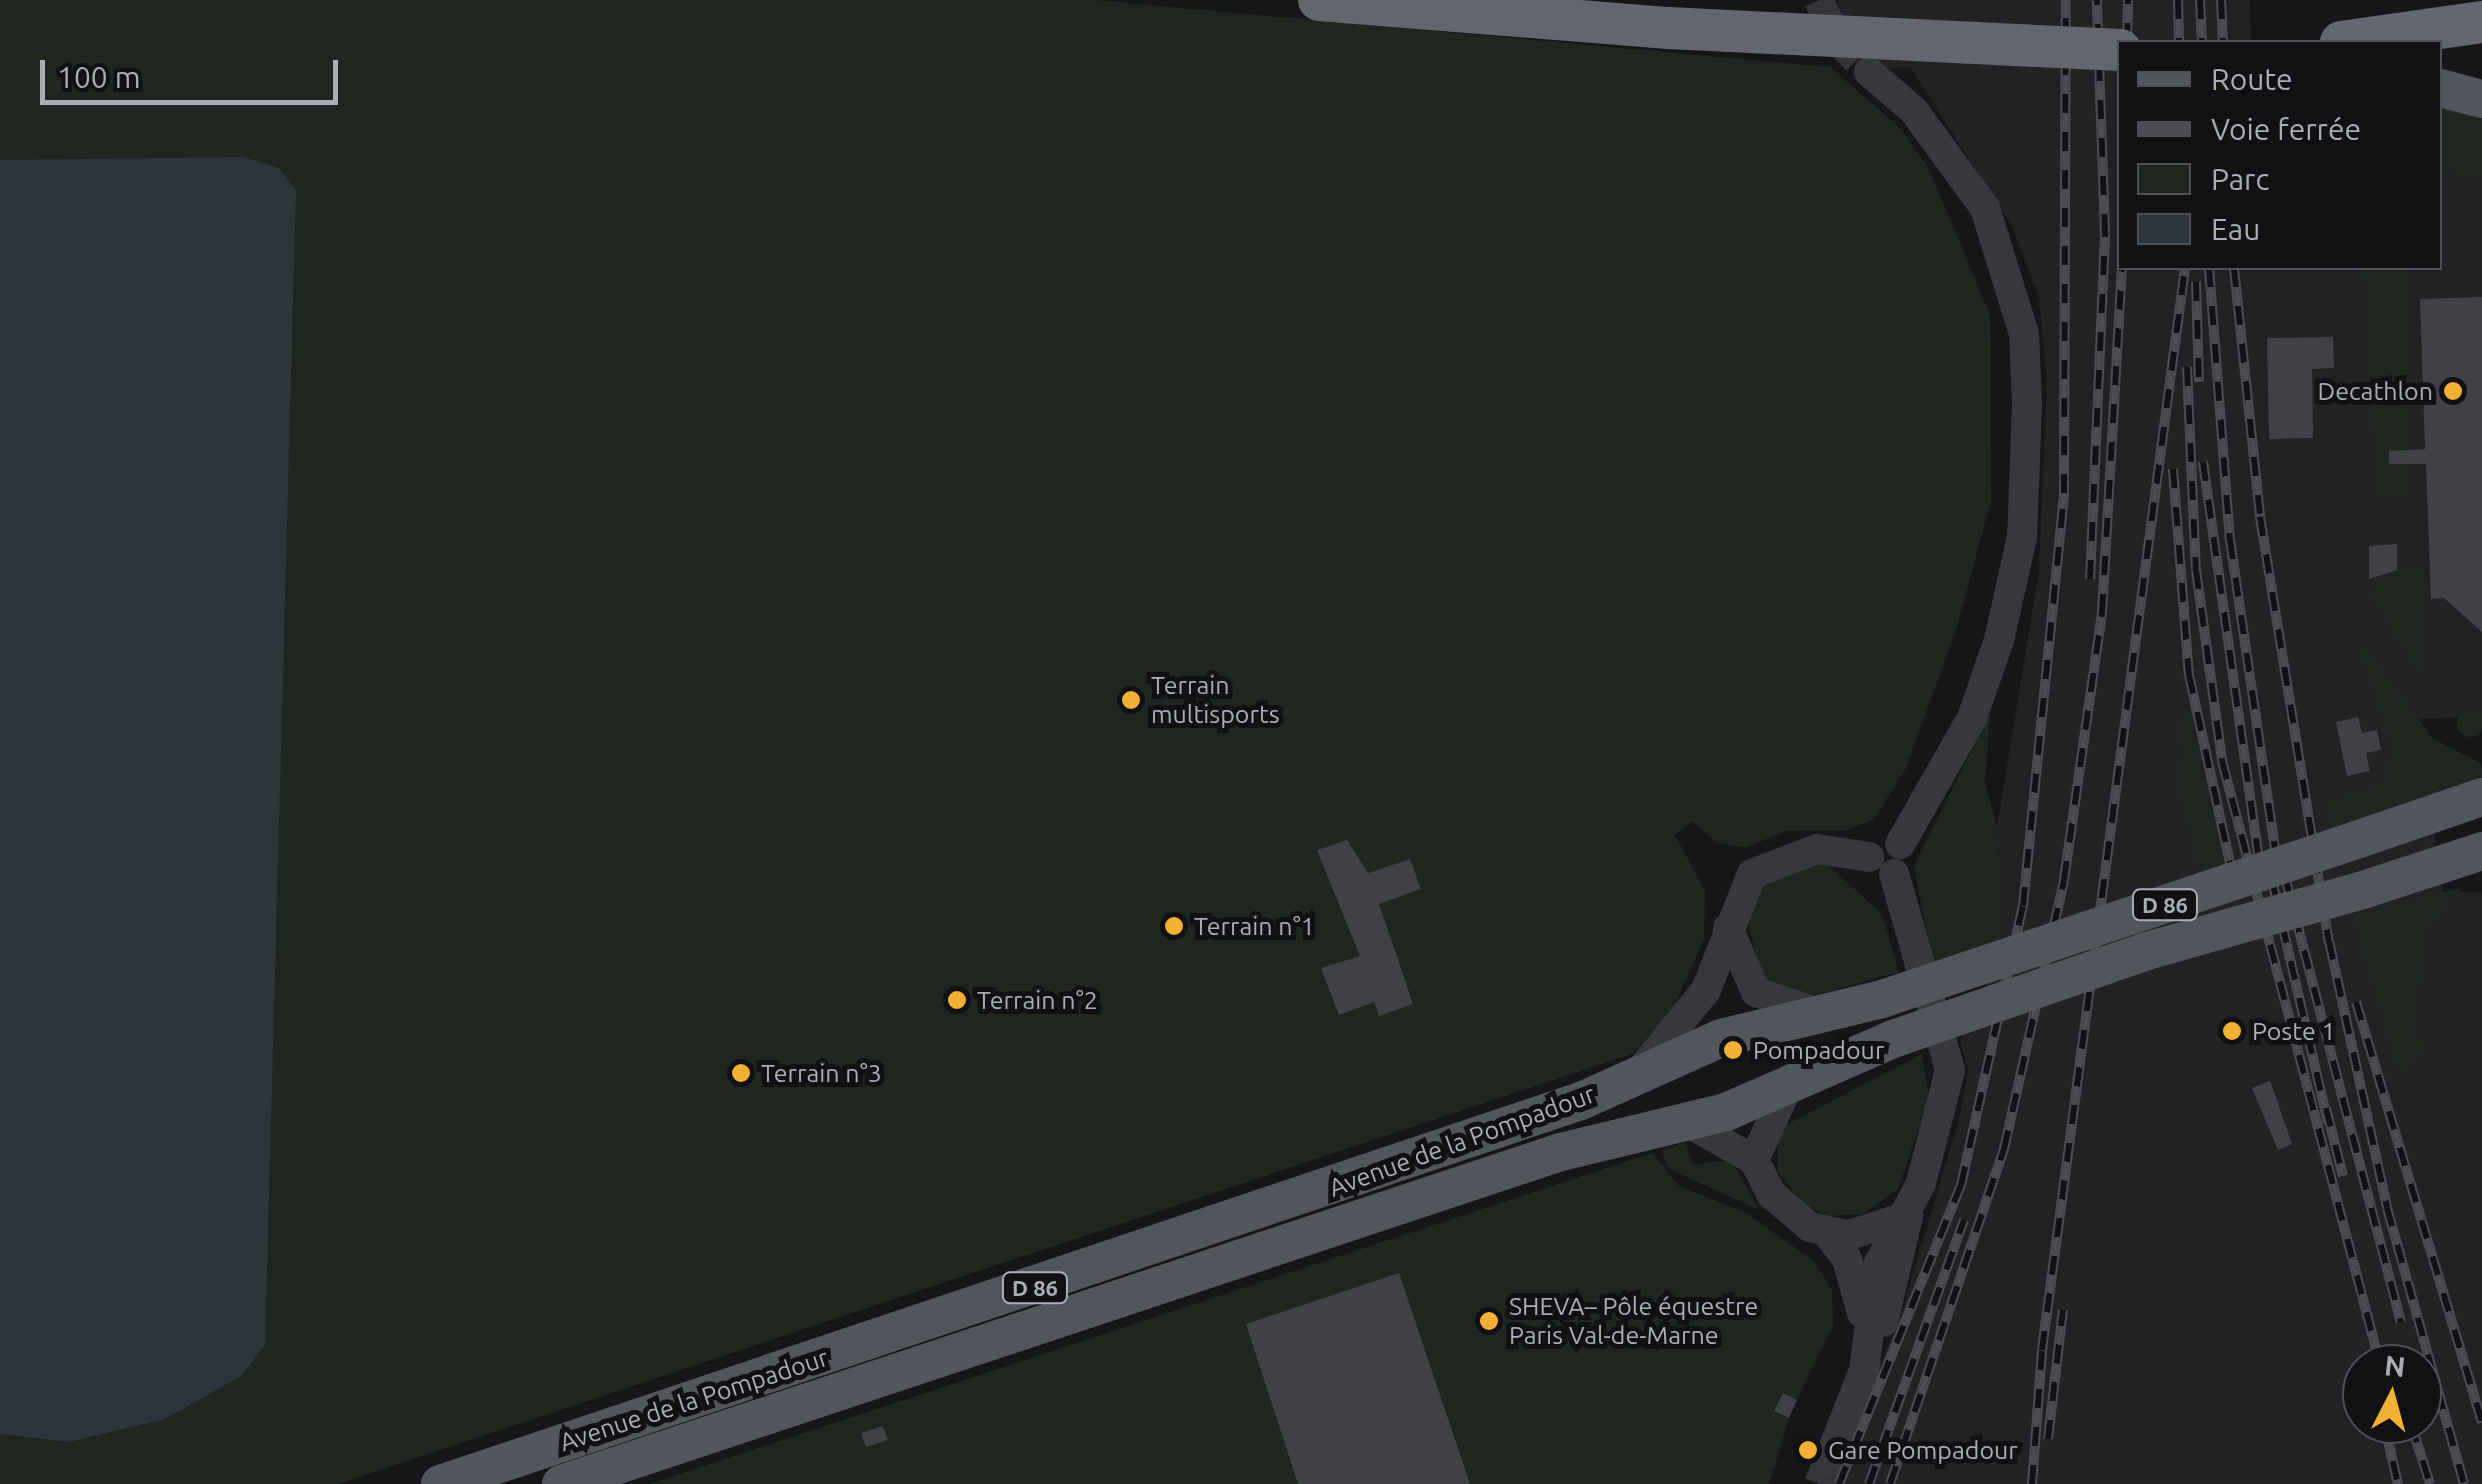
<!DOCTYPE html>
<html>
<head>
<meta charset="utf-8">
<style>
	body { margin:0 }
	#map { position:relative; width:2482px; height:1484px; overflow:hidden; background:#161618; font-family:Ubuntu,sans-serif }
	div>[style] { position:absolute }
	.built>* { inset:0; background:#222225 }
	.green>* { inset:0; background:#1e261f }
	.round { border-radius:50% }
	.water>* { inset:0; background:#2c353c }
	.building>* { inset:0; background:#404145 }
	.minor-tunnel>* { height:30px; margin-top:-15px; transform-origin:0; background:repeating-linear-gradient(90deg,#333438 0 30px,transparent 0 45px) }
	.minor>* { height:30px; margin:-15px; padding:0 15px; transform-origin:15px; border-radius:15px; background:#37383d }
	.major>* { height:38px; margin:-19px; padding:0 19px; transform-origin:19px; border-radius:19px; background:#53555c }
	.highway>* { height:42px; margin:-21px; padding:0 21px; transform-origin:21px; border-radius:21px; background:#63666e }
	.rail>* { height:10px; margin-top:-5px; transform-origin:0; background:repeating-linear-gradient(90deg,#111113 0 19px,#4a4c52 0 38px); box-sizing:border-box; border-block:2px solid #4a4c52 }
	.major-bridge>* { height:38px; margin:-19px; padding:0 19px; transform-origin:19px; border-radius:19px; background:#53555c }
	.highway-bridge>* { height:42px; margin:-21px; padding:0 21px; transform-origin:21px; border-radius:21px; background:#63666e }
	.dots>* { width:28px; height:28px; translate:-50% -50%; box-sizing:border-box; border:5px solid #111113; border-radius:50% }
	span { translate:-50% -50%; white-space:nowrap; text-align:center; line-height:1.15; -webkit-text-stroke:10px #111113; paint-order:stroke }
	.shield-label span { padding:2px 8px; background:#111113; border:2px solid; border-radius:8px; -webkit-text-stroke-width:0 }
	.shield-label { font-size:22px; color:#a8adb8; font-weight:700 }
	.poi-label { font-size:25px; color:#a8adb8 }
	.right { translate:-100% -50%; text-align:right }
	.left { translate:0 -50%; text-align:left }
	.street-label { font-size:25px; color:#a8adb8 }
	.legend { position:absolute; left:2117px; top:40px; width:325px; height:230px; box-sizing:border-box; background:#111113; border:2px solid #4d4f55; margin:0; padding:12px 18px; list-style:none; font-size:30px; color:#a8adb8 }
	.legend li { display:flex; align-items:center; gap:20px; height:50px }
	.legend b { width:50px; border:2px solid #4d4f55 }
	.north { position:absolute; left:2342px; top:1344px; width:100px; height:100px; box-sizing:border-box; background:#111113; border:2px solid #4d4f55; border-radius:50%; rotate:6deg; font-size:28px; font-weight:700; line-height:40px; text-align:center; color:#a8adb8 }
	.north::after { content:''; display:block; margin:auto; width:35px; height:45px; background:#f2b134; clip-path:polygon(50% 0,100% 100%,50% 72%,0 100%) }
	.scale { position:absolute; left:40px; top:60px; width:298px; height:45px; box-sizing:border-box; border:5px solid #a8adb8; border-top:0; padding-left:12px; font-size:30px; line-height:35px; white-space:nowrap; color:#a8adb8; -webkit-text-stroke:8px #111113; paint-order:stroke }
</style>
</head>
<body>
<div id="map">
	<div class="built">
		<div style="clip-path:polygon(evenodd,1838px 0,2250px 0,2251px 42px,2120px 42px,2120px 268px,2440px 268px,2440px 172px,2482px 179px,2482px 716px,2415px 719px,2443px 892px,2482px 892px,2482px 1484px,1830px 1484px,1902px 1311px,1960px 1116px,1968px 1070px,1960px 1040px,2004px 948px,1997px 827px,2039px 571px,2047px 381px,2039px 297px,2012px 226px,1910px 67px,1856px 69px,1838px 0,2362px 1364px,2422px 1364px,2422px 1424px,2362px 1424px,2362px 1364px)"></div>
	</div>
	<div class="green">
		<div style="clip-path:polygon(0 0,1095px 0,1830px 67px,1901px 129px,1929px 169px,1990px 315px,1991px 501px,1956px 630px,1905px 770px,1874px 819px,1848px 830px,1786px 831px,1747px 847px,1719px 844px,1692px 822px,1675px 835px,1705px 891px,1704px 939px,1671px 1014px,1632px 1054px,338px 1484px,0 1484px)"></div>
		<div style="clip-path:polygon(2440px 105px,2482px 115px,2482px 179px,2440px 172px)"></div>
		<div style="clip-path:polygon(2364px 268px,2408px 268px,2408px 495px,2376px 497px)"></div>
		<div style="clip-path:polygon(2423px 566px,2421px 677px,2370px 592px,2398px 569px)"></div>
		<div style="clip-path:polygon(2355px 634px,2432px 738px,2482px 764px,2482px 781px,2334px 831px,2329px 801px,2386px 784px,2390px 744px)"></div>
		<div style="clip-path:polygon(2181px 685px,2225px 869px,2201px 878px,2180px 795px)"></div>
		<div class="round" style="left:2457px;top:709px;width:28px;height:28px"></div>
		<div style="clip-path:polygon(1990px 713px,1985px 783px,1997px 827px,2004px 948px,1932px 961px,1914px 866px)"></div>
		<div style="clip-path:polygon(1825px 862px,1882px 914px,1899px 972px,1802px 999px,1763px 982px,1747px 918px,1762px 885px)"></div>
		<div style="clip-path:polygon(2461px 888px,2425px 932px,2413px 1038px,2430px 1040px,2400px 1079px,2353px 916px)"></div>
		<div style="clip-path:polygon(1922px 1054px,1929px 1098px,1898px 1189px,1863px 1214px,1829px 1216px,1803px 1204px,1778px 1172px,1778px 1129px)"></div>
		<div style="clip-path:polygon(1686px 1142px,1693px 1165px,1731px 1160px,1759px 1210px,1669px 1169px,1661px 1150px)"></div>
		<div style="clip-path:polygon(1652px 1153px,1680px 1187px,1745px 1212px,1815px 1262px,1832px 1290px,1833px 1325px,1797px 1400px,1783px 1393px,1775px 1411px,1789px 1418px,1769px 1484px,649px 1484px)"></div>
	</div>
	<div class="water">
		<div style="clip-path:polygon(243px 157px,279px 168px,296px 190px,265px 1345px,241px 1376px,165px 1419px,69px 1442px,0 1434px,0 160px)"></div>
	</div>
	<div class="building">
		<div style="clip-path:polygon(2482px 297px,2482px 632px,2444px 598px,2431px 599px,2426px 464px,2389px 464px,2389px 451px,2425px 449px,2420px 299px)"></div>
		<div style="clip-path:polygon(2333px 337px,2334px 368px,2312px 369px,2313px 438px,2269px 439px,2267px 338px)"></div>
		<div style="clip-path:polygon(2397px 544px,2397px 570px,2369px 579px,2369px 546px)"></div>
		<div style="clip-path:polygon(2358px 717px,2362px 733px,2377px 730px,2381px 750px,2366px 753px,2370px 771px,2347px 776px,2336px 722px)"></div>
		<div style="clip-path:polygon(1347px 840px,1368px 873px,1410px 859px,1421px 889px,1379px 904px,1413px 1004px,1379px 1016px,1374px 1002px,1339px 1015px,1321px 968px,1360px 956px,1317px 850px)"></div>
		<div style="clip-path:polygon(2270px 1081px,2292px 1144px,2278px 1150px,2252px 1088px)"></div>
		<div style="clip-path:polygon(1399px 1273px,1470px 1484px,1298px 1484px,1246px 1324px)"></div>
		<div style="clip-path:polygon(1783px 1393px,1797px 1400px,1789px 1418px,1774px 1411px)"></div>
		<div style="clip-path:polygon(883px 1426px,888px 1440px,866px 1447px,861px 1433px)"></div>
	</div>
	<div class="minor-tunnel">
		<div style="left:1819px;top:0;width:42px;rotate:65.9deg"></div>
		<div style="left:1836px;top:38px;width:47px;rotate:45.9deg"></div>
		<div style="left:1819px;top:1484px;width:27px;rotate:-68deg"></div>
	</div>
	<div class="minor">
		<div style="left:1869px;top:72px;width:60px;rotate:40.9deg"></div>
		<div style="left:1914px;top:111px;width:120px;rotate:53.8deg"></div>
		<div style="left:1985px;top:208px;width:132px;rotate:72.8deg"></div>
		<div style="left:2024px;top:334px;width:69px;rotate:87.5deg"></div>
		<div style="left:2027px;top:403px;width:134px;rotate:92.1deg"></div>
		<div style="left:2022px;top:537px;width:106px;rotate:102.6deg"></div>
		<div style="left:1999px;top:640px;width:83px;rotate:109.1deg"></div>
		<div style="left:1972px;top:718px;width:145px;rotate:119.7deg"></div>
		<div style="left:1728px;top:928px;width:70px;rotate:66.4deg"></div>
		<div style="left:1756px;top:992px;width:63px;rotate:18.4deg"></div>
		<div style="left:1645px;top:1065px;width:97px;rotate:-50.9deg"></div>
		<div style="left:1706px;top:990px;width:125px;rotate:-68.4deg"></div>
		<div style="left:1752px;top:874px;width:70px;rotate:-21deg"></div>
		<div style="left:1817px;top:849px;width:53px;rotate:8.7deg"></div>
		<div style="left:1687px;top:1122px;width:77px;rotate:29.6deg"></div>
		<div style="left:1754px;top:1160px;width:38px;rotate:63deg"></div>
		<div style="left:1771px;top:1194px;width:51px;rotate:40.2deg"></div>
		<div style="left:1810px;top:1227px;width:40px;rotate:12deg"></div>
		<div style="left:1849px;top:1235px;width:62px;rotate:-17.9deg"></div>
		<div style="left:1754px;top:1160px;width:81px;rotate:-65.3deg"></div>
		<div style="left:1828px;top:1234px;width:31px;rotate:53deg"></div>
		<div style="left:1847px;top:1259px;width:56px;rotate:74.5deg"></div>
		<div style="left:1883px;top:1322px;width:109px;rotate:-76.7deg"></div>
		<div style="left:1829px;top:1459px;width:96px;rotate:-68.5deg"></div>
		<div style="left:1864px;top:1370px;width:106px;rotate:-82.4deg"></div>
		<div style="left:1878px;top:1265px;width:93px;rotate:-62.3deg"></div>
		<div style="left:1921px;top:1183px;width:117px;rotate:-75.6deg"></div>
		<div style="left:1950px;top:1070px;width:204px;rotate:-105.9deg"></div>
	</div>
	<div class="major">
		<div style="left:2440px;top:88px;width:43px;rotate:14.7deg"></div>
		<div style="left:2359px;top:839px;width:130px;rotate:-18.9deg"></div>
		<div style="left:2366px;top:889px;width:122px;rotate:-18.1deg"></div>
		<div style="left:440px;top:1484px;width:1204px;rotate:-18.56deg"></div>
		<div style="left:1581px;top:1101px;width:154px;rotate:-24.2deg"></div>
		<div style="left:1721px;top:1038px;width:166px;rotate:-13.6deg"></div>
		<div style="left:561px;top:1484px;width:1054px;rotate:-18.37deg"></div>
		<div style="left:1561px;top:1152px;width:170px;rotate:-13.6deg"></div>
		<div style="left:1726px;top:1112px;width:182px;rotate:-23.6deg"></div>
	</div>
	<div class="highway">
		<div style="left:1319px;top:0;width:351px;rotate:4.6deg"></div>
		<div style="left:2341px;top:42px;width:142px;rotate:-8.1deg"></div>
	</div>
	<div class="rail">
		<div style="left:2178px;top:0;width:42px;rotate:88.6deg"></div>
		<div style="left:2200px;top:0;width:42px;rotate:87.3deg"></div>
		<div style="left:2221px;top:0;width:42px;rotate:87.3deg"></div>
		<div style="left:2127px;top:42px;width:42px;rotate:-88.6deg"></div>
		<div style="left:2209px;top:268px;width:273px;rotate:85.6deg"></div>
		<div style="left:2230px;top:540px;width:326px;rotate:81.7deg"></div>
		<div style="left:2234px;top:268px;width:250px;rotate:84deg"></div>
		<div style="left:2260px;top:517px;width:430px;rotate:80.8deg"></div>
		<div style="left:2329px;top:941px;width:273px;rotate:77.7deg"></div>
		<div style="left:2387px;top:1208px;width:287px;rotate:74.4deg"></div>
		<div style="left:2196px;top:282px;width:100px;rotate:88.3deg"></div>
		<div style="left:2187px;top:367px;width:203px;rotate:87.5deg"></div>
		<div style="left:2196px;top:570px;width:193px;rotate:82.2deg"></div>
		<div style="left:2222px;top:761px;width:623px;rotate:75.32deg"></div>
		<div style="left:2203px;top:462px;width:410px;rotate:82deg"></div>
		<div style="left:2173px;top:469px;width:207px;rotate:85.6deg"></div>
		<div style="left:2189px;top:675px;width:203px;rotate:77.7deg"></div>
		<div style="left:2090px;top:579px;width:346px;rotate:-87.5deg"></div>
		<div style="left:2105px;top:233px;width:233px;rotate:-92deg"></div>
		<div style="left:2265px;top:850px;width:280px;rotate:77deg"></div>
		<div style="left:2285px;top:877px;width:460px;rotate:75.4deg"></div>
		<div style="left:2356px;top:1002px;width:439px;rotate:73.3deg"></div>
		<div style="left:2326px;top:1108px;width:70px;rotate:76deg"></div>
		<div style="left:2384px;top:1424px;width:62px;rotate:76.9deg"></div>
		<div style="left:2411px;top:1424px;width:63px;rotate:72.4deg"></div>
		<div style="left:2048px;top:1439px;width:130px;rotate:-83.4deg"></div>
		<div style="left:1839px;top:1484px;width:323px;rotate:-67.8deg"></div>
		<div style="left:1961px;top:1185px;width:286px;rotate:-77.5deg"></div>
		<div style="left:2023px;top:906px;width:415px;rotate:-84.3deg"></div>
		<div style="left:2064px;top:493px;width:493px;rotate:-89.8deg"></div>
		<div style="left:1869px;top:1484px;width:281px;rotate:-70.2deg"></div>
		<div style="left:1890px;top:1484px;width:354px;rotate:-71.2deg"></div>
		<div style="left:2004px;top:1149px;width:276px;rotate:-77.4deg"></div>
		<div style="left:2064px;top:880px;width:270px;rotate:-81.9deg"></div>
		<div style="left:2102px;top:613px;width:346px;rotate:-86.7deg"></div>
		<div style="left:2032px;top:1484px;width:134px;rotate:-85.7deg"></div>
		<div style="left:2042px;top:1350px;width:1091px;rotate:-82.47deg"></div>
	</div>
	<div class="major-bridge">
		<div style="left:1882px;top:999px;width:503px;rotate:-18.54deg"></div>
		<div style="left:1893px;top:1039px;width:269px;rotate:-19.1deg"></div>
		<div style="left:2147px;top:951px;width:228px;rotate:-15.8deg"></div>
	</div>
	<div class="highway-bridge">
		<div style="left:1669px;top:28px;width:452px;rotate:2.8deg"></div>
	</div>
	<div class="dots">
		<div style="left:2453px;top:391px;background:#f2b134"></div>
		<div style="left:1131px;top:700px;background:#f2b134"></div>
		<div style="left:1174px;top:926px;background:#f2b134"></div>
		<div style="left:957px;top:1000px;background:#f2b134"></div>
		<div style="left:2232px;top:1031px;background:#f2b134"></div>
		<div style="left:1733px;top:1050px;background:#f2b134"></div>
		<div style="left:741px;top:1073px;background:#f2b134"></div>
		<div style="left:1489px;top:1321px;background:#f2b134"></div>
		<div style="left:1808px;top:1450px;background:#f2b134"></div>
	</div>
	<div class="shield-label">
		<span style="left:2165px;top:905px">D 86</span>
		<span style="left:1035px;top:1288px">D 86</span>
	</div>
	<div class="poi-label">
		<span class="right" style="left:2433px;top:391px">Decathlon</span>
		<span class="left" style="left:1151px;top:700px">Terrain<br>multisports</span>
		<span class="left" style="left:1194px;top:926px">Terrain n°1</span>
		<span class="left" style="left:977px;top:1000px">Terrain n°2</span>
		<span class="left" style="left:2252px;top:1031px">Poste 1</span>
		<span class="left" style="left:1753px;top:1050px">Pompadour</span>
		<span class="left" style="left:761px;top:1073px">Terrain n°3</span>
		<span class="left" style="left:1509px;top:1321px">SHEVA– Pôle équestre<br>Paris Val-de-Marne</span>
		<span class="left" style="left:1828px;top:1450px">Gare Pompadour</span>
	</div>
	<div class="street-label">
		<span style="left:1462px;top:1141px;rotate:-20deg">Avenue de la Pompadour</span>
		<span style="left:694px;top:1400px;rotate:-18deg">Avenue de la Pompadour</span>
	</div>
	<ul class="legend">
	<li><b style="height:12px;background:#53555c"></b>Route</li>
	<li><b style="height:12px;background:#4a4c52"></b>Voie ferrée</li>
	<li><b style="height:28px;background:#1e261f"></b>Parc</li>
	<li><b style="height:28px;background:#2c353c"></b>Eau</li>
	</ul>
	<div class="north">N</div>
	<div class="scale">100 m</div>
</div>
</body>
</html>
